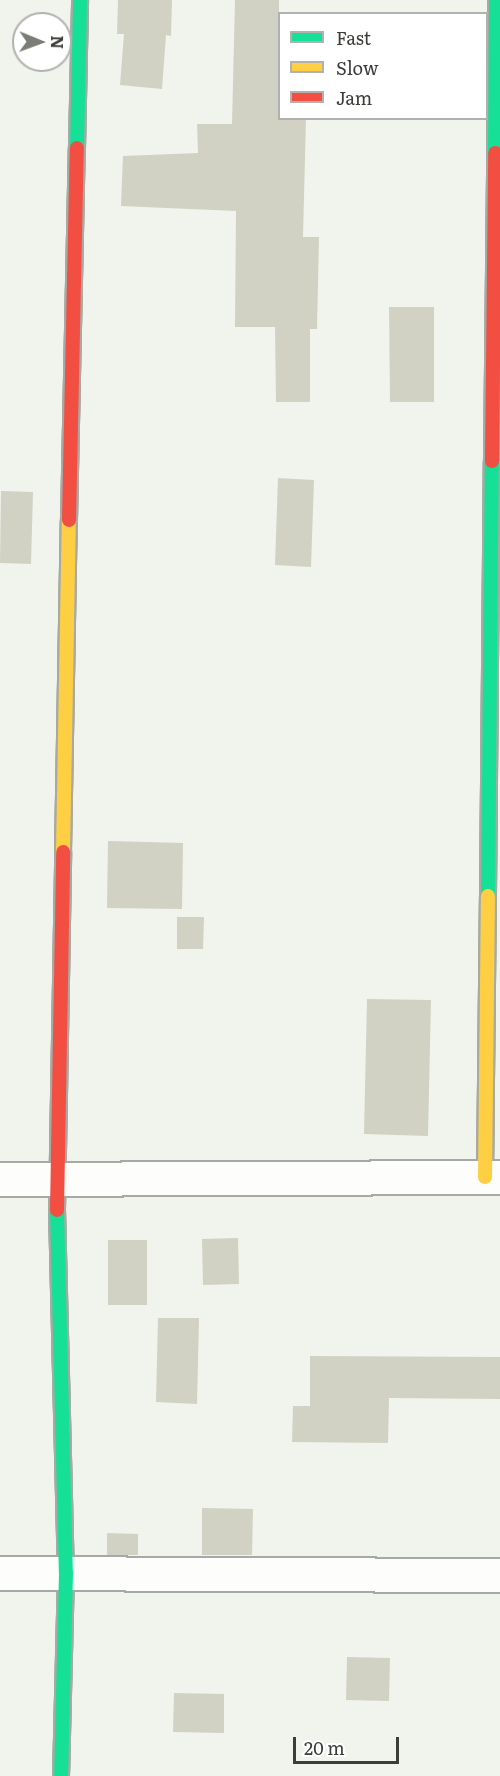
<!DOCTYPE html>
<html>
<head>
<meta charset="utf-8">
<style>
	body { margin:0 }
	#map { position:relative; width:500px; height:1776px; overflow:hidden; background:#f0f4ec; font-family:Literata,serif }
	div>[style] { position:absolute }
	.building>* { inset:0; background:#d1d2c3 }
	.roads { filter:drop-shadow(2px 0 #a7aaa4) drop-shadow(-2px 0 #a7aaa4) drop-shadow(0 2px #a7aaa4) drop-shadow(0 -2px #a7aaa4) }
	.street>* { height:33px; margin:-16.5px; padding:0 16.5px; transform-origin:16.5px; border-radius:16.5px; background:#fdfdfc }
	.fast>* { height:14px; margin:-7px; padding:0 7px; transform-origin:7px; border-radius:7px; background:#16e098 }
	.slow>* { height:14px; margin:-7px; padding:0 7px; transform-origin:7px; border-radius:7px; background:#ffcf43 }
	.jam>* { height:14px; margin:-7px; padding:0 7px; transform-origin:7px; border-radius:7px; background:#f24e42 }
	span { translate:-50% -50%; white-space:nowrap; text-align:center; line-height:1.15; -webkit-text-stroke:4.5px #fff; paint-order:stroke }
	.legend { position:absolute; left:278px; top:12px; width:210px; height:108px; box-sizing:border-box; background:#fff; border:2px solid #b1b2af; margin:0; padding:8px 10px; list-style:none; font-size:18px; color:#3b3e38 }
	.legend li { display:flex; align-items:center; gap:12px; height:30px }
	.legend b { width:30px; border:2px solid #b1b2af }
	.north { position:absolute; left:12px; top:12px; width:60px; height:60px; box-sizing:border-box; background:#fff; border:2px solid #b1b2af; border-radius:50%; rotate:91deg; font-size:16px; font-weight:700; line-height:24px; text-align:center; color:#3b3e38 }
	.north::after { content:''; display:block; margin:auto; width:21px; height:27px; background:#7a7e77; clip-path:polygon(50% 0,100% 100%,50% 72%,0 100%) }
	.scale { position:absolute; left:293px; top:1737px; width:106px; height:27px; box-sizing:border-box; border:3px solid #3b3e38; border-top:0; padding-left:8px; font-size:18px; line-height:21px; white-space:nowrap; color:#3b3e38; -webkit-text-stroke:4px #fff; paint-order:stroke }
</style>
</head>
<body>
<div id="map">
	<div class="building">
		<div style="clip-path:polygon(118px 0,172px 0,171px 36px,166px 35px,162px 89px,120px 85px,124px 34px,117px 34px)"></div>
		<div style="clip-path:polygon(235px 0,279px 0,279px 118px,306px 118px,303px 237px,319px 237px,317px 329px,310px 329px,310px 402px,276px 402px,275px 327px,235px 327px,236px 211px,121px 206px,123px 156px,198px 153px,197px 124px,232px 124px)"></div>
		<div style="clip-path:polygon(389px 307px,434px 307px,434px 402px,390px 402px)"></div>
		<div style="clip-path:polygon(278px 478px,314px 480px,311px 567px,275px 565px)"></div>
		<div style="clip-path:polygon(1px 491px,33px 492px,31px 564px,0 563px)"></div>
		<div style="clip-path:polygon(108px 841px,183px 843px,182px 909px,107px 908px)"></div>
		<div style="clip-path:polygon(177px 917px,204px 917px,203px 949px,177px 949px)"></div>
		<div style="clip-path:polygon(367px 999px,431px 1000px,428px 1136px,364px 1134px)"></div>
		<div style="clip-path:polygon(238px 1238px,239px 1284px,203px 1285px,202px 1239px)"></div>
		<div style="clip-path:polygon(108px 1240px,147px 1240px,147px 1305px,108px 1305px)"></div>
		<div style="clip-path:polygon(158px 1318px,199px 1318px,197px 1404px,156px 1402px)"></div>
		<div style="clip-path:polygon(310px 1356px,500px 1357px,500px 1399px,389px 1398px,388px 1443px,292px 1442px,293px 1406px,310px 1406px)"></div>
		<div style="clip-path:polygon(202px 1508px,253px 1509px,252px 1555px,202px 1555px)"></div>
		<div style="clip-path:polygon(107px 1533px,138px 1534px,138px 1555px,107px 1555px)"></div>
		<div style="clip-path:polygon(347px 1657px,390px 1658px,389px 1701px,346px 1700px)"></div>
		<div style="clip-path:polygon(174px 1693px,224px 1694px,224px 1733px,173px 1732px)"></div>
	</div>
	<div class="roads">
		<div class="street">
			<div style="left:0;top:1179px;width:500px;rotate:-0.23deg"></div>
			<div style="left:0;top:1573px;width:500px;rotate:0.23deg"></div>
		</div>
		<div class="fast">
			<div style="left:77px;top:148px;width:148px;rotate:-88.8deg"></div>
			<div style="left:495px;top:153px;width:153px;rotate:-89.6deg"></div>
			<div style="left:488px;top:896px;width:435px;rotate:-89.5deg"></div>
			<div style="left:57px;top:1210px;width:363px;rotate:88.6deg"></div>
			<div style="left:66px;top:1573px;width:203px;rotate:91.4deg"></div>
		</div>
		<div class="slow">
			<div style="left:63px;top:852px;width:332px;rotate:-89deg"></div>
			<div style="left:485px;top:1177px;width:281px;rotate:-89.4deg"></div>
		</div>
		<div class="jam">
			<div style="left:492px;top:461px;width:308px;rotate:-89.4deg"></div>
			<div style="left:69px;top:520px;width:372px;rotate:-88.8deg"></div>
			<div style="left:57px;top:1210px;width:358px;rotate:-89deg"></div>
		</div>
	</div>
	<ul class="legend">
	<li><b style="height:8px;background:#16e098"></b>Fast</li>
	<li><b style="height:8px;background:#ffcf43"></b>Slow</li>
	<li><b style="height:8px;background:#f24e42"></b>Jam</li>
	</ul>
	<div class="north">N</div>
	<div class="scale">20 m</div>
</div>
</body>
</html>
